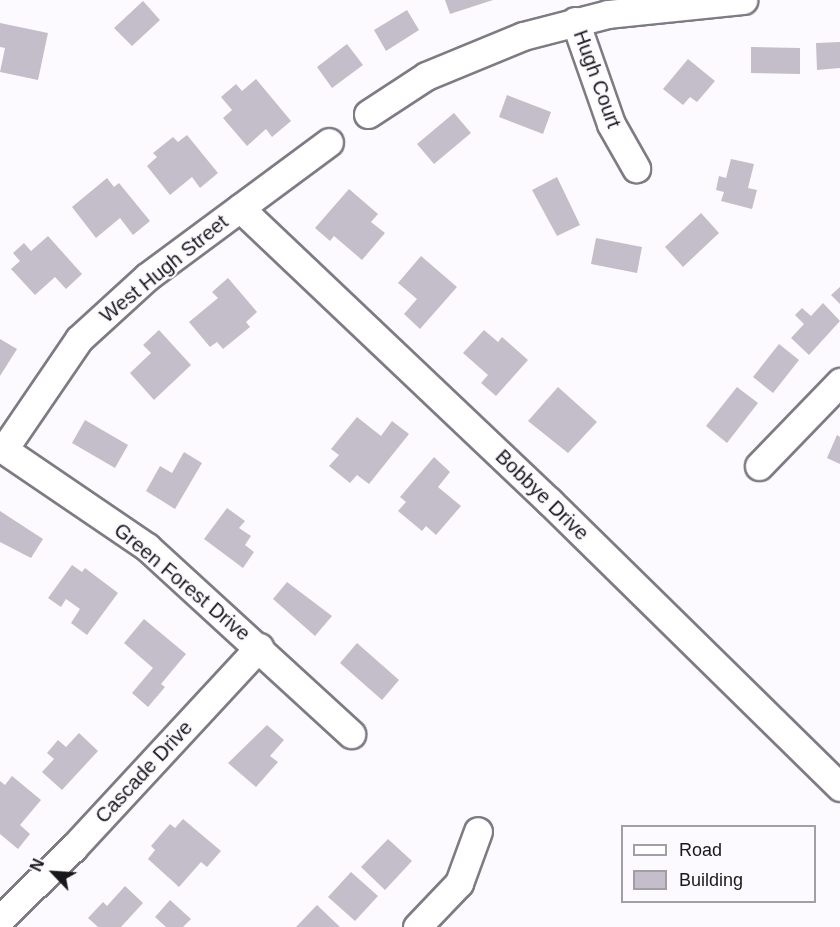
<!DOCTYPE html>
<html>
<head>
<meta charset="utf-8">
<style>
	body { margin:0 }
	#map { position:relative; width:840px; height:927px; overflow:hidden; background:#fcfaff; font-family:Helvetica,sans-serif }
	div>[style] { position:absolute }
	.building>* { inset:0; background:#c3bec9 }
	.roads { filter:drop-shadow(2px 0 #7f7b85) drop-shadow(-2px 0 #7f7b85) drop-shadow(0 2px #7f7b85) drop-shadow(0 -2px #7f7b85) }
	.minor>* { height:27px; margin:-13.5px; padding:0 13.5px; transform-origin:13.5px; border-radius:13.5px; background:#fff }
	span { translate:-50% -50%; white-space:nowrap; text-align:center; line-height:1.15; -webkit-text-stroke:4.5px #fcfaff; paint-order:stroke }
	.street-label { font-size:20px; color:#19171b }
	.legend { position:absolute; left:621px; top:825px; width:195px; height:78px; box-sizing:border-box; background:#fcfaff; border:2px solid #a19fa4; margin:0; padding:8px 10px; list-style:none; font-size:18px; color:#19171b }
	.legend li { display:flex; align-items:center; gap:12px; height:30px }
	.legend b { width:30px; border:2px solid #a19fa4 }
	.north { position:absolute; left:24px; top:843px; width:60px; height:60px; -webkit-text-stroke:4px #fcfaff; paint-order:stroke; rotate:295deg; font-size:16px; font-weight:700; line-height:24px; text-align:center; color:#19171b }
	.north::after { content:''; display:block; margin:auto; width:21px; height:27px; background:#19171b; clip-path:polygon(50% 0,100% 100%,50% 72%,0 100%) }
</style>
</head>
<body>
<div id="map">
	<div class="building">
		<div style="clip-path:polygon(445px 0,493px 0,450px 14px)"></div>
		<div style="clip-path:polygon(143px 1px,160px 20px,132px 46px,114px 28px)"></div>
		<div style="clip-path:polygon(407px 10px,419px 30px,386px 51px,374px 30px)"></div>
		<div style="clip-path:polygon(0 23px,48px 33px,38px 80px,0 72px,5px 48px,0 47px)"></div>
		<div style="clip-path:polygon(840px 42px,840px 68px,817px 70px,816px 43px)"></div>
		<div style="clip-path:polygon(347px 44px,363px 65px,332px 88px,317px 67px)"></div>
		<div style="clip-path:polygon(751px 47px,800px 48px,800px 74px,751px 73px)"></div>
		<div style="clip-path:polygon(688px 59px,715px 81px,697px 102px,690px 97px,683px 105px,663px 89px)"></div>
		<div style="clip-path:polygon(256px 79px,291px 121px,272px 137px,266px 129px,247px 146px,223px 118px,232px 110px,221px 97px,236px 84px,242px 91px)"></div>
		<div style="clip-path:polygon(507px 95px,551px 112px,543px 134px,499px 117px)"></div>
		<div style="clip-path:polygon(454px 113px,471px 133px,434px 164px,417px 144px)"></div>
		<div style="clip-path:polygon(187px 135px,218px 173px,200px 188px,192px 177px,170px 195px,147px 166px,157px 157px,153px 153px,173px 137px,178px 142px)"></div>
		<div style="clip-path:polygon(731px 159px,754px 164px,748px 188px,757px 190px,752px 209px,721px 201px,724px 192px,716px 190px,719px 176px,726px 178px)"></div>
		<div style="clip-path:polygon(557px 177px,580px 225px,557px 236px,532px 190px)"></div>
		<div style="clip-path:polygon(107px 178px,114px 187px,119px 183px,150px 221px,133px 235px,120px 218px,96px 238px,72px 207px)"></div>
		<div style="clip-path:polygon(349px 189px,378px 214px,371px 222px,385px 233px,362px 260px,334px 236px,330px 241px,315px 228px)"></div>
		<div style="clip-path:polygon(701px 213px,719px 233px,683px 267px,665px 247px)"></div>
		<div style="clip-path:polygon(48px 236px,82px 274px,66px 289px,55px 277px,35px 295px,11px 269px,20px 261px,13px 253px,24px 243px,31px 251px)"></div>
		<div style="clip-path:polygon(596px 238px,642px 247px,637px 273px,591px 264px)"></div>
		<div style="clip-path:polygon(421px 256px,457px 287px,420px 329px,404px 314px,417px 299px,398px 283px)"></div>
		<div style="clip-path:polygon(228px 278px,257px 312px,246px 322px,250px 327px,223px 349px,217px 342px,210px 347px,189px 322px,218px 298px,212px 292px)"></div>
		<div style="clip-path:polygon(840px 287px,840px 304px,831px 295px)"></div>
		<div style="clip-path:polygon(823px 303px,840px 321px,809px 355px,791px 338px,804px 324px,795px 315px,802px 308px,811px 316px)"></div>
		<div style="clip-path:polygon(159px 330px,191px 365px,154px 400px,130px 373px,151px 353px,143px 345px)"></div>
		<div style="clip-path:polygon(484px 330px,498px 342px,502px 337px,528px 360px,496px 396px,481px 383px,488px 375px,463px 353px)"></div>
		<div style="clip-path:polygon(0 339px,17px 349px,0 376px)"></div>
		<div style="clip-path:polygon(779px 344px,799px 360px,773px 393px,753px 377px)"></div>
		<div style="clip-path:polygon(558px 387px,597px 422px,568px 453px,528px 421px)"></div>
		<div style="clip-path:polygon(737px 387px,758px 403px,727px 443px,706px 426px)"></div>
		<div style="clip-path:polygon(357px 417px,381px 436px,392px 421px,409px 434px,369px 484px,357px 475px,350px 483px,329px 466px,339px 455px,331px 449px)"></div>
		<div style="clip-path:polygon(85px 420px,128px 445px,115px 468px,72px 443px)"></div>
		<div style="clip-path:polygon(837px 435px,840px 437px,840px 464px,827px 458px)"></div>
		<div style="clip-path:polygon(184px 452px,202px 463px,175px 509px,146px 491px,160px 466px,172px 473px)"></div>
		<div style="clip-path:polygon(434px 457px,450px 472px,438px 487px,461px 506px,436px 535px,426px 526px,422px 531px,398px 511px,406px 502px,400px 497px)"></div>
		<div style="clip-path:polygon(227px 508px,245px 521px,239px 528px,251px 536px,245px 545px,254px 552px,243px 568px,204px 539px)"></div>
		<div style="clip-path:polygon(0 511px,43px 539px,31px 558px,0 542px)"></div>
		<div style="clip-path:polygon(72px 565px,82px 572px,85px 568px,118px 593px,87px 635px,71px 623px,80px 609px,66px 599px,61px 607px,48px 598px)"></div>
		<div style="clip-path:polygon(287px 582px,332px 616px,315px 636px,273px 599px)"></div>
		<div style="clip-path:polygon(144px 619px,186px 654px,161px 684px,165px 687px,148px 707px,132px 693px,153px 668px,124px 643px)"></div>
		<div style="clip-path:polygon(357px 643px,399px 680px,382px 700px,340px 663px)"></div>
		<div style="clip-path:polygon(267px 725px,284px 740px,270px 756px,278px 762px,256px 787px,228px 763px)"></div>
		<div style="clip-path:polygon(79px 733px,98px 751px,62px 790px,42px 772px,54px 759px,47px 753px,58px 740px,66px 747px)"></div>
		<div style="clip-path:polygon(12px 776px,41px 800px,20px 825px,30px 834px,18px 849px,0 834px,0 781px,5px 785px)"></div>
		<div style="clip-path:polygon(183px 819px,221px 851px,207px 867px,201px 862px,179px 887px,148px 859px,155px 850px,151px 846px,170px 824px,175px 828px)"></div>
		<div style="clip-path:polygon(388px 839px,412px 861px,385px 890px,361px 867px)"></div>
		<div style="clip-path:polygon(351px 872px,378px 896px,355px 921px,328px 897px)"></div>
		<div style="clip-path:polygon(125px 886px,143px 903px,121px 927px,98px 927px,88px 918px,103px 902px,107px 906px)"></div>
		<div style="clip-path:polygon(170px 900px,191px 919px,183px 927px,166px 927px,155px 917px)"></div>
		<div style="clip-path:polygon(317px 905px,340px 927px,296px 927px)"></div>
	</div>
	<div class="roads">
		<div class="minor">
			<div style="left:575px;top:21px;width:109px;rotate:70.7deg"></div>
			<div style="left:611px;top:124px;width:51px;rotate:60.4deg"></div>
			<div style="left:368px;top:114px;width:69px;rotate:-33.2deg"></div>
			<div style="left:426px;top:76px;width:105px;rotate:-22.4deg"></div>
			<div style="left:523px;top:36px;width:88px;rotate:-14.5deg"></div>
			<div style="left:608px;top:14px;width:136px;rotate:-5.9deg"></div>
			<div style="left:240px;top:208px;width:426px;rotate:43.5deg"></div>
			<div style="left:549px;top:501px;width:408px;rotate:44.5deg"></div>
			<div style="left:0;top:447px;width:178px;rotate:34.2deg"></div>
			<div style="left:147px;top:547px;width:277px;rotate:42.5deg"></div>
			<div style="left:4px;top:449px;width:133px;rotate:-55.7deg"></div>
			<div style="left:79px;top:339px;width:93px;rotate:-42.4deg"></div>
			<div style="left:148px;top:276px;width:225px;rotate:-36.5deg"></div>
			<div style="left:759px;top:466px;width:117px;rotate:-46deg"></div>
			<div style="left:0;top:919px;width:102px;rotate:-44.2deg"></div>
			<div style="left:73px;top:848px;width:274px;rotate:-47.2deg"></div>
			<div style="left:417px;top:927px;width:61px;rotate:-46.3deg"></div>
			<div style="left:459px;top:883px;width:55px;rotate:-69.9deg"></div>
		</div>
	</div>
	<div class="street-label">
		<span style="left:597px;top:79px;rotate:70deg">Hugh Court</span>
		<span style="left:164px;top:269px;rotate:-39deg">West Hugh Street</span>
		<span style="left:542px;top:495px;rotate:44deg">Bobbye Drive</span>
		<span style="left:182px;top:582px;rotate:40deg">Green Forest Drive</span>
		<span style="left:144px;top:772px;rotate:-47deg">Cascade Drive</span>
	</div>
	<ul class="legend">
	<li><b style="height:8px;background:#fff"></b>Road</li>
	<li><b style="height:16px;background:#c3bec9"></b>Building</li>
	</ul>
	<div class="north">N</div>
</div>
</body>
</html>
